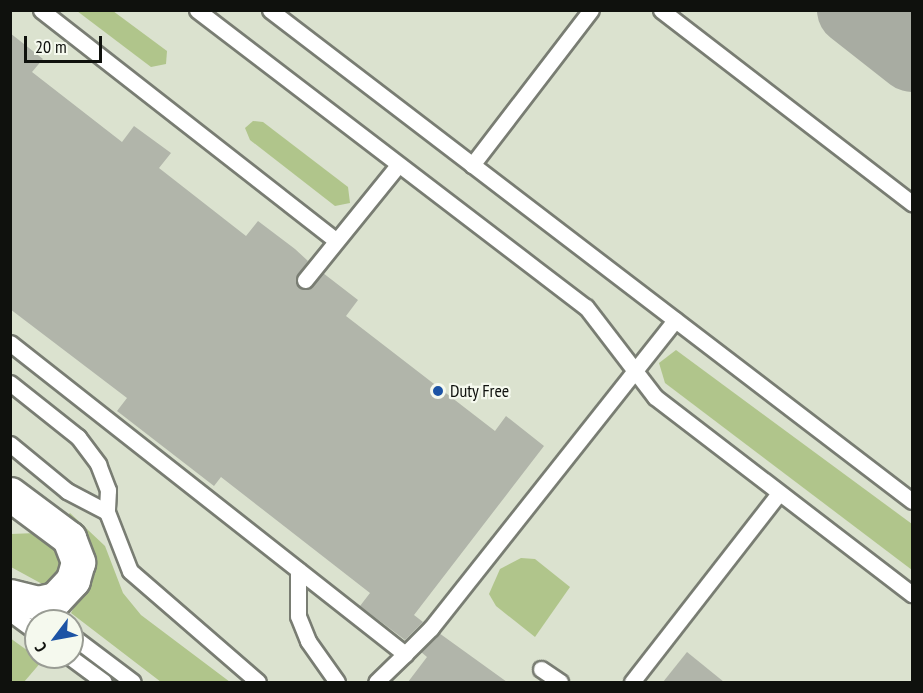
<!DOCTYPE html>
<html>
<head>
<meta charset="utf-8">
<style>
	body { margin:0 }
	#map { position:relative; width:923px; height:693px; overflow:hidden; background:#e8ece1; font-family:"PT Sans Narrow",sans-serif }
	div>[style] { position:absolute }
	.built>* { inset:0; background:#dbe2cf }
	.green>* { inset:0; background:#b0c58b }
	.taxiway>* { height:70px; margin:-35px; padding:0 35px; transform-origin:35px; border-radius:35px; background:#a8aca2 }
	.building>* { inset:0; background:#b1b5aa }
	.roads { filter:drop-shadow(2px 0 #797d73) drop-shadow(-2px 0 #797d73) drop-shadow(0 2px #797d73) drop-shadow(0 -2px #797d73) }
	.service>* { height:15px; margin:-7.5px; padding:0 7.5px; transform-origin:7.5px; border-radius:7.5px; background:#fff }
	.tertiary>* { height:33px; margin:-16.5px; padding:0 16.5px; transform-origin:16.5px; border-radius:16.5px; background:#fff }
	.dots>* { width:16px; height:16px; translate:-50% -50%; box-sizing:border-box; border:3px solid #f5f9ee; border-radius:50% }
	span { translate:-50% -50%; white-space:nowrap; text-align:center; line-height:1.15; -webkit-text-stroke:4.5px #f5f9ee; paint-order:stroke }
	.poi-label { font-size:18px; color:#0f110d }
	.left { translate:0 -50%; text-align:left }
	.frame { position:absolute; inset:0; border:12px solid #0f110d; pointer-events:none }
	.north { position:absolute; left:24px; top:609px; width:60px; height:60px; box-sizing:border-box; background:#f5f9ee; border:2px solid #999c94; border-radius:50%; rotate:238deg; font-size:16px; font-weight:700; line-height:24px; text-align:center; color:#0f110d }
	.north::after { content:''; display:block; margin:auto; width:21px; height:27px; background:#1c53a5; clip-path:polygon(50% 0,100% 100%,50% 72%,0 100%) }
	.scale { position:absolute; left:24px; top:36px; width:78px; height:27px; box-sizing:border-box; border:3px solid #0f110d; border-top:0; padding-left:8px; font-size:18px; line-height:21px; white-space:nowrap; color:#0f110d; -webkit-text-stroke:4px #f5f9ee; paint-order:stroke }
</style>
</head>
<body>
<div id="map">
	<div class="built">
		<div style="clip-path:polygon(evenodd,10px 11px,912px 11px,912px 682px,11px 682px,10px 11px,36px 621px,72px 621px,72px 657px,36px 657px,36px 621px)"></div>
	</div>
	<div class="green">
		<div style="clip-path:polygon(77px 11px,113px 11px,167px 51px,166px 64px,151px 67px)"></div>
		<div style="clip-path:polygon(253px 121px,263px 122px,348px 187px,350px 203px,335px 206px,250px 140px,245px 128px)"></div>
		<div style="clip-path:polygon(676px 350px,912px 524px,912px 570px,665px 383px,659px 363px)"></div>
		<div style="clip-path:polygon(70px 513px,105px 546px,123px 593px,141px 615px,230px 682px,161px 682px,71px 613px,95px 566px,90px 541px,67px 516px)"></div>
		<div style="clip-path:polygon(36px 533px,62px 556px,57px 579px,44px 585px,11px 567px,11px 534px)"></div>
		<div style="clip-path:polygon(521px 558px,535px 559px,570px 587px,535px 637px,496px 606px,489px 594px,500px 569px)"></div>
		<div style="clip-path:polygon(10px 638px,42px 661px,24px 682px,11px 681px)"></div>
	</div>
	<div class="taxiway">
		<div style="left:852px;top:10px;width:76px;rotate:38.1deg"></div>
	</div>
	<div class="building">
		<div style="clip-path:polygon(10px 33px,43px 59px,32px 72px,122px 142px,134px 126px,171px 153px,159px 168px,246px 236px,258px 221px,295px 249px,308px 261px,296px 278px,299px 288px,309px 289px,323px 273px,358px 300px,346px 316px,495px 431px,506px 416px,544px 446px,414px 615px,423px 622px,405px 640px,360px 606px,370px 593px,221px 477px,214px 486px,117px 411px,127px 398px,10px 309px)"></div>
		<div style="clip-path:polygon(439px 633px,507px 682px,408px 682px,427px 657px,421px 652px)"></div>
		<div style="clip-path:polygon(687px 652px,724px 682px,663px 682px)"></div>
	</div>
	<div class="roads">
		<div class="service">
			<div style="left:41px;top:10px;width:373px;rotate:38deg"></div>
			<div style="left:197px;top:10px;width:489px;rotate:37.4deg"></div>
			<div style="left:586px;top:307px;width:113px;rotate:52.5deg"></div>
			<div style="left:655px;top:397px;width:324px;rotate:37.5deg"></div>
			<div style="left:270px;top:10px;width:808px;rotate:37.41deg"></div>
			<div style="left:661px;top:10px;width:317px;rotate:37.6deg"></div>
			<div style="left:472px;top:165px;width:195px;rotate:-52.5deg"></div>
			<div style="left:305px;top:280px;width:148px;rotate:-51deg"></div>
			<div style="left:10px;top:343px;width:503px;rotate:38.21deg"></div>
			<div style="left:405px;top:654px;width:40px;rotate:136deg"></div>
			<div style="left:10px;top:383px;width:87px;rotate:38.5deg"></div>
			<div style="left:78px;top:437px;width:34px;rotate:53deg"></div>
			<div style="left:98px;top:464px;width:28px;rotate:69deg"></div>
			<div style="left:108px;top:490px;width:22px;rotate:93deg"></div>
			<div style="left:107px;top:512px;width:63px;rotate:68.7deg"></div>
			<div style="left:130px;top:571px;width:169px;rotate:40.9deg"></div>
			<div style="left:10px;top:444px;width:74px;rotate:39.5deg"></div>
			<div style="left:67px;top:491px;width:45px;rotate:27.7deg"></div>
			<div style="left:298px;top:570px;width:46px;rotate:90deg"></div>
			<div style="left:298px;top:616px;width:27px;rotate:68deg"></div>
			<div style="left:308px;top:641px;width:50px;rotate:54.7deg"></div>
			<div style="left:32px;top:606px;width:25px;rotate:37deg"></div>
			<div style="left:10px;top:613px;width:32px;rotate:36deg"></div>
			<div style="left:72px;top:636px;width:76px;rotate:37deg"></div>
			<div style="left:405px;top:654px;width:37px;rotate:-45deg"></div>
			<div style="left:431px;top:628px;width:393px;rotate:-51.6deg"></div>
			<div style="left:70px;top:657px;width:42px;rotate:36.3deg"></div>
			<div style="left:541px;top:669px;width:23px;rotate:34deg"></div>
			<div style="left:632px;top:682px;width:239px;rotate:-52.1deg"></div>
		</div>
		<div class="tertiary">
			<div style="left:10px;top:494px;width:74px;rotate:36.7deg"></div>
			<div style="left:69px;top:538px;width:26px;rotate:69deg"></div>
			<div style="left:78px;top:562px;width:19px;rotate:106deg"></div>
			<div style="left:73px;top:580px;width:26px;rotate:133deg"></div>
			<div style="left:55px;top:599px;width:17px;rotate:167deg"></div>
			<div style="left:38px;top:603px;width:29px;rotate:-166deg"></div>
		</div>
	</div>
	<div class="dots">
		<div style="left:438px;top:391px;background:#1c53a5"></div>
	</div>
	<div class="poi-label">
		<span class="left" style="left:450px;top:391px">Duty Free</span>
	</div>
	<div class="frame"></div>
	<div class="north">С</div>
	<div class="scale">20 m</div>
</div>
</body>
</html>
